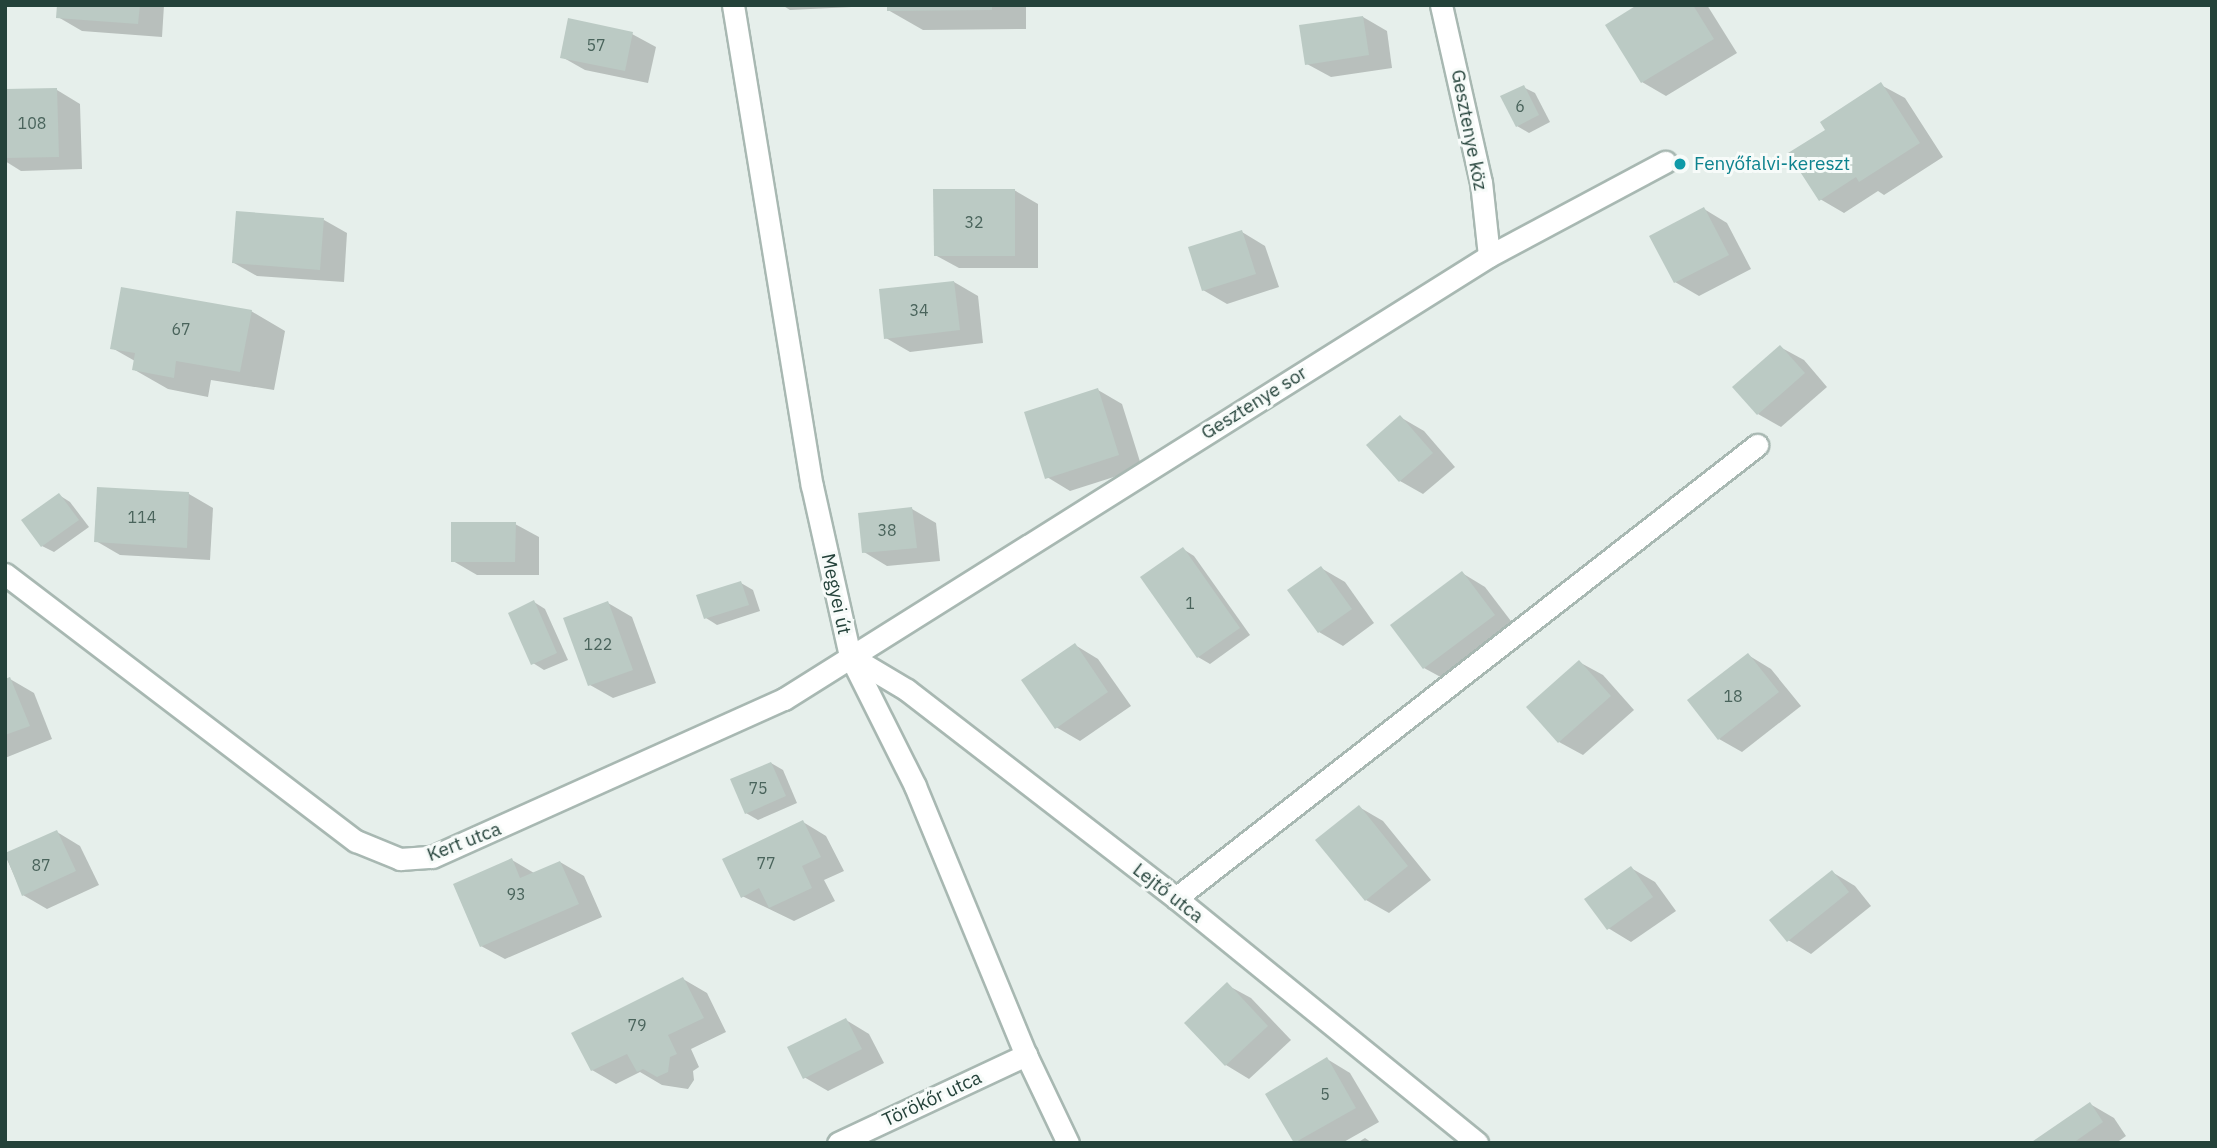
<!DOCTYPE html>
<html>
<head>
<meta charset="utf-8">
<style>
	body { margin:0 }
	#map { position:relative; width:2217px; height:1148px; overflow:hidden; background:#e6efeb; font-family:"IBM Plex Sans",sans-serif }
	div>[style] { position:absolute }
	.shadow>* { inset:0; background:#0003 }
	.building>* { inset:0; background:#bbcac4 }
	.roads { filter:drop-shadow(2px 0 #a8b8b2) drop-shadow(-2px 0 #a8b8b2) drop-shadow(0 2px #a8b8b2) drop-shadow(0 -2px #a8b8b2) }
	.lane>* { height:21px; margin:-10.5px; padding:0 10.5px; transform-origin:10.5px; border-radius:10.5px; background:#fff }
	.street>* { height:21px; margin:-10.5px; padding:0 10.5px; transform-origin:10.5px; border-radius:10.5px; background:#fff }
	.dots>* { width:19px; height:19px; translate:-50% -50%; box-sizing:border-box; border:4px solid #f7fbf9; border-radius:50% }
	span { translate:-50% -50%; white-space:nowrap; text-align:center; line-height:1.15; -webkit-text-stroke:6px #f7fbf9; paint-order:stroke }
	.number-label { font-size:16px; color:#4a645c }
	.number-label span { -webkit-text-stroke-width:0 }
	.street-label { font-size:19px; color:#24423a }
	.culture-label { font-size:19px; color:#0d838f }
	.left { translate:0 -50%; text-align:left }
	.frame { position:absolute; inset:0; border:7px solid #24423a; pointer-events:none }
</style>
</head>
<body>
<div id="map">
	<div class="shadow">
		<div style="clip-path:polygon(59px 5px,164px 5px,162px 37px,82px 31px,58px 17px)"></div>
		<div style="clip-path:polygon(782px 5px,852px 5px,852px 7px,790px 10px)"></div>
		<div style="clip-path:polygon(888px 5px,1026px 5px,1026px 29px,923px 30px,888px 10px)"></div>
		<div style="clip-path:polygon(1641px 5px,1707px 5px,1737px 53px,1666px 96px,1642px 82px)"></div>
		<div style="clip-path:polygon(1363px 17px,1387px 31px,1392px 68px,1331px 77px,1307px 64px)"></div>
		<div style="clip-path:polygon(632px 34px,656px 47px,648px 83px,585px 70px,562px 57px)"></div>
		<div style="clip-path:polygon(1881px 85px,1905px 98px,1943px 157px,1884px 195px,1878px 191px,1844px 213px,1820px 199px,1827px 130px)"></div>
		<div style="clip-path:polygon(1523px 87px,1535px 93px,1550px 122px,1529px 133px,1517px 126px)"></div>
		<div style="clip-path:polygon(57px 90px,80px 104px,82px 169px,21px 171px,5px 161px,5px 91px)"></div>
		<div style="clip-path:polygon(1014px 190px,1038px 204px,1038px 268px,959px 268px,935px 255px)"></div>
		<div style="clip-path:polygon(1704px 209px,1727px 223px,1751px 269px,1699px 296px,1675px 282px)"></div>
		<div style="clip-path:polygon(324px 220px,347px 233px,344px 282px,257px 276px,234px 263px)"></div>
		<div style="clip-path:polygon(1242px 232px,1265px 246px,1279px 287px,1227px 304px,1203px 290px)"></div>
		<div style="clip-path:polygon(954px 282px,978px 296px,983px 343px,910px 352px,886px 338px)"></div>
		<div style="clip-path:polygon(251px 311px,285px 331px,274px 390px,211px 380px,208px 397px,168px 389px,133px 369px,135px 361px,112px 348px)"></div>
		<div style="clip-path:polygon(1780px 347px,1804px 360px,1827px 387px,1781px 427px,1758px 414px)"></div>
		<div style="clip-path:polygon(1098px 390px,1122px 404px,1142px 468px,1070px 491px,1047px 477px)"></div>
		<div style="clip-path:polygon(1400px 417px,1424px 431px,1455px 467px,1423px 494px,1400px 481px)"></div>
		<div style="clip-path:polygon(99px 489px,189px 494px,213px 508px,210px 560px,120px 555px,96px 541px)"></div>
		<div style="clip-path:polygon(59px 495px,70px 502px,89px 527px,54px 552px,42px 546px)"></div>
		<div style="clip-path:polygon(912px 509px,936px 523px,940px 561px,887px 566px,864px 552px)"></div>
		<div style="clip-path:polygon(515px 524px,539px 537px,539px 575px,477px 575px,453px 561px)"></div>
		<div style="clip-path:polygon(1183px 549px,1194px 556px,1250px 635px,1210px 664px,1198px 657px)"></div>
		<div style="clip-path:polygon(1321px 568px,1345px 582px,1374px 623px,1343px 646px,1319px 632px)"></div>
		<div style="clip-path:polygon(1462px 573px,1485px 587px,1517px 629px,1448px 681px,1424px 668px)"></div>
		<div style="clip-path:polygon(741px 583px,753px 590px,760px 611px,717px 625px,706px 618px)"></div>
		<div style="clip-path:polygon(534px 602px,545px 609px,568px 660px,544px 670px,533px 663px)"></div>
		<div style="clip-path:polygon(608px 603px,632px 617px,656px 683px,613px 698px,590px 685px)"></div>
		<div style="clip-path:polygon(1075px 645px,1098px 659px,1131px 706px,1080px 741px,1056px 727px)"></div>
		<div style="clip-path:polygon(1748px 655px,1771px 669px,1801px 706px,1742px 752px,1719px 739px)"></div>
		<div style="clip-path:polygon(1579px 662px,1603px 675px,1634px 710px,1583px 755px,1559px 742px)"></div>
		<div style="clip-path:polygon(10px 679px,34px 693px,52px 739px,5px 758px,5px 681px)"></div>
		<div style="clip-path:polygon(771px 763px,783px 770px,797px 803px,758px 820px,746px 813px)"></div>
		<div style="clip-path:polygon(1359px 807px,1383px 821px,1431px 880px,1389px 913px,1366px 900px)"></div>
		<div style="clip-path:polygon(803px 822px,826px 836px,844px 871px,824px 880px,835px 901px,794px 921px,742px 896px)"></div>
		<div style="clip-path:polygon(57px 832px,80px 846px,99px 885px,47px 909px,23px 895px,5px 855px)"></div>
		<div style="clip-path:polygon(512px 860px,534px 873px,560px 862px,584px 876px,602px 917px,505px 959px,481px 946px)"></div>
		<div style="clip-path:polygon(1631px 868px,1655px 882px,1676px 911px,1631px 942px,1608px 928px)"></div>
		<div style="clip-path:polygon(1832px 872px,1855px 886px,1871px 906px,1811px 954px,1788px 940px)"></div>
		<div style="clip-path:polygon(683px 979px,707px 993px,726px 1032px,691px 1049px,699px 1067px,693px 1071px,694px 1080px,688px 1089px,662px 1085px,640px 1072px,616px 1084px,592px 1070px)"></div>
		<div style="clip-path:polygon(1227px 985px,1251px 998px,1291px 1040px,1249px 1079px,1226px 1065px)"></div>
		<div style="clip-path:polygon(846px 1020px,869px 1034px,884px 1063px,828px 1091px,804px 1077px)"></div>
		<div style="clip-path:polygon(1327px 1059px,1350px 1073px,1379px 1122px,1342px 1143px,1297px 1143px)"></div>
		<div style="clip-path:polygon(2090px 1104px,2114px 1118px,2126px 1136px,2116px 1143px,2033px 1143px)"></div>
		<div style="clip-path:polygon(1365px 1138px,1372px 1143px,1357px 1143px)"></div>
	</div>
	<div class="building">
		<div style="clip-path:polygon(57px 5px,140px 5px,138px 24px,56px 18px)"></div>
		<div style="clip-path:polygon(887px 5px,992px 5px,992px 10px,887px 11px)"></div>
		<div style="clip-path:polygon(1637px 5px,1693px 5px,1714px 39px,1641px 83px,1605px 25px)"></div>
		<div style="clip-path:polygon(1363px 16px,1369px 55px,1305px 65px,1299px 25px)"></div>
		<div style="clip-path:polygon(568px 18px,633px 32px,625px 71px,560px 58px)"></div>
		<div style="clip-path:polygon(1881px 82px,1920px 143px,1859px 182px,1856px 177px,1819px 201px,1788px 153px,1825px 130px,1820px 122px)"></div>
		<div style="clip-path:polygon(1524px 85px,1539px 115px,1516px 127px,1500px 96px)"></div>
		<div style="clip-path:polygon(57px 88px,59px 157px,5px 158px,5px 89px)"></div>
		<div style="clip-path:polygon(933px 189px,1015px 189px,1015px 256px,934px 256px)"></div>
		<div style="clip-path:polygon(1704px 207px,1729px 255px,1674px 283px,1649px 236px)"></div>
		<div style="clip-path:polygon(236px 211px,324px 218px,320px 270px,232px 263px)"></div>
		<div style="clip-path:polygon(1242px 230px,1256px 274px,1202px 291px,1188px 247px)"></div>
		<div style="clip-path:polygon(954px 281px,960px 330px,884px 339px,879px 289px)"></div>
		<div style="clip-path:polygon(121px 287px,252px 310px,240px 372px,176px 361px,174px 378px,132px 370px,135px 353px,110px 349px)"></div>
		<div style="clip-path:polygon(1780px 345px,1805px 373px,1757px 415px,1732px 387px)"></div>
		<div style="clip-path:polygon(1098px 388px,1119px 455px,1045px 479px,1024px 412px)"></div>
		<div style="clip-path:polygon(1400px 415px,1433px 453px,1399px 482px,1366px 445px)"></div>
		<div style="clip-path:polygon(97px 487px,189px 492px,187px 548px,94px 542px)"></div>
		<div style="clip-path:polygon(59px 493px,79px 520px,41px 547px,21px 520px)"></div>
		<div style="clip-path:polygon(912px 507px,917px 548px,862px 553px,858px 513px)"></div>
		<div style="clip-path:polygon(451px 522px,516px 522px,515px 562px,451px 562px)"></div>
		<div style="clip-path:polygon(1183px 547px,1240px 628px,1197px 658px,1140px 577px)"></div>
		<div style="clip-path:polygon(1321px 566px,1352px 609px,1318px 633px,1287px 590px)"></div>
		<div style="clip-path:polygon(1462px 571px,1495px 615px,1423px 669px,1390px 625px)"></div>
		<div style="clip-path:polygon(741px 581px,749px 605px,704px 619px,696px 595px)"></div>
		<div style="clip-path:polygon(534px 600px,557px 653px,531px 665px,508px 613px)"></div>
		<div style="clip-path:polygon(608px 601px,633px 670px,588px 686px,563px 618px)"></div>
		<div style="clip-path:polygon(1075px 643px,1108px 692px,1055px 729px,1021px 680px)"></div>
		<div style="clip-path:polygon(1748px 653px,1779px 692px,1718px 740px,1687px 700px)"></div>
		<div style="clip-path:polygon(1579px 660px,1611px 696px,1558px 743px,1526px 707px)"></div>
		<div style="clip-path:polygon(10px 677px,30px 726px,5px 735px,5px 679px)"></div>
		<div style="clip-path:polygon(771px 762px,786px 796px,745px 814px,730px 779px)"></div>
		<div style="clip-path:polygon(1359px 805px,1408px 866px,1365px 901px,1315px 840px)"></div>
		<div style="clip-path:polygon(803px 820px,821px 857px,802px 866px,812px 888px,769px 908px,759px 888px,741px 898px,722px 859px)"></div>
		<div style="clip-path:polygon(57px 830px,76px 871px,22px 896px,5px 853px)"></div>
		<div style="clip-path:polygon(512px 858px,520px 878px,560px 861px,579px 904px,480px 947px,453px 884px)"></div>
		<div style="clip-path:polygon(1631px 866px,1653px 897px,1607px 930px,1584px 899px)"></div>
		<div style="clip-path:polygon(1832px 870px,1849px 892px,1787px 942px,1769px 920px)"></div>
		<div style="clip-path:polygon(683px 977px,704px 1018px,668px 1035px,677px 1054px,670px 1057px,668px 1072px,657px 1077px,643px 1069px,637px 1072px,627px 1054px,591px 1071px,571px 1033px)"></div>
		<div style="clip-path:polygon(1227px 982px,1268px 1026px,1225px 1066px,1184px 1023px)"></div>
		<div style="clip-path:polygon(846px 1018px,862px 1049px,803px 1079px,787px 1047px)"></div>
		<div style="clip-path:polygon(1327px 1057px,1356px 1108px,1294px 1143px,1265px 1094px)"></div>
		<div style="clip-path:polygon(2090px 1102px,2103px 1122px,2073px 1143px,2030px 1143px)"></div>
	</div>
	<div class="roads">
		<div class="lane">
			<div style="left:1176px;top:898px;width:737px;rotate:-37.94deg"></div>
		</div>
		<div class="street">
			<div style="left:733px;top:5px;width:487px;rotate:80.7deg"></div>
			<div style="left:812px;top:486px;width:174px;rotate:77.4deg"></div>
			<div style="left:850px;top:656px;width:145px;rotate:63.4deg"></div>
			<div style="left:915px;top:786px;width:291px;rotate:67.6deg"></div>
			<div style="left:1026px;top:1055px;width:98px;rotate:64.5deg"></div>
			<div style="left:1441px;top:5px;width:181px;rotate:77.3deg"></div>
			<div style="left:1481px;top:182px;width:74px;rotate:83.8deg"></div>
			<div style="left:5px;top:574px;width:441px;rotate:37.3deg"></div>
			<div style="left:356px;top:841px;width:48px;rotate:22.2deg"></div>
			<div style="left:400px;top:859px;width:32px;rotate:-4deg"></div>
			<div style="left:432px;top:857px;width:386px;rotate:-24.2deg"></div>
			<div style="left:784px;top:699px;width:833px;rotate:-32.14deg"></div>
			<div style="left:1489px;top:256px;width:200px;rotate:-28.1deg"></div>
			<div style="left:850px;top:656px;width:66px;rotate:30.8deg"></div>
			<div style="left:907px;top:690px;width:340px;rotate:37.7deg"></div>
			<div style="left:1176px;top:898px;width:388px;rotate:39.1deg"></div>
			<div style="left:838px;top:1143px;width:208px;rotate:-25.1deg"></div>
		</div>
	</div>
	<div class="dots">
		<div style="left:1680px;top:164px;background:#0f9aa8"></div>
	</div>
	<div class="number-label">
		<span style="left:596px;top:45px">57</span>
		<span style="left:1520px;top:106px">6</span>
		<span style="left:32px;top:123px">108</span>
		<span style="left:974px;top:222px">32</span>
		<span style="left:919px;top:310px">34</span>
		<span style="left:181px;top:329px">67</span>
		<span style="left:142px;top:517px">114</span>
		<span style="left:887px;top:530px">38</span>
		<span style="left:1190px;top:603px">1</span>
		<span style="left:598px;top:644px">122</span>
		<span style="left:1733px;top:696px">18</span>
		<span style="left:758px;top:788px">75</span>
		<span style="left:766px;top:863px">77</span>
		<span style="left:41px;top:865px">87</span>
		<span style="left:516px;top:894px">93</span>
		<span style="left:637px;top:1025px">79</span>
		<span style="left:1325px;top:1094px">5</span>
	</div>
	<div class="street-label">
		<span style="left:1469px;top:130px;rotate:79deg">Gesztenye köz</span>
		<span style="left:1254px;top:403px;rotate:-32deg">Gesztenye sor</span>
		<span style="left:836px;top:594px;rotate:78deg">Megyei út</span>
		<span style="left:464px;top:842px;rotate:-21deg">Kert utca</span>
		<span style="left:1168px;top:893px;rotate:38deg">Lejtő utca</span>
		<span style="left:932px;top:1099px;rotate:-25deg">Törökőr utca</span>
	</div>
	<div class="culture-label">
		<span class="left" style="left:1694px;top:164px">Fenyőfalvi-kereszt</span>
	</div>
	<div class="frame"></div>
</div>
</body>
</html>
